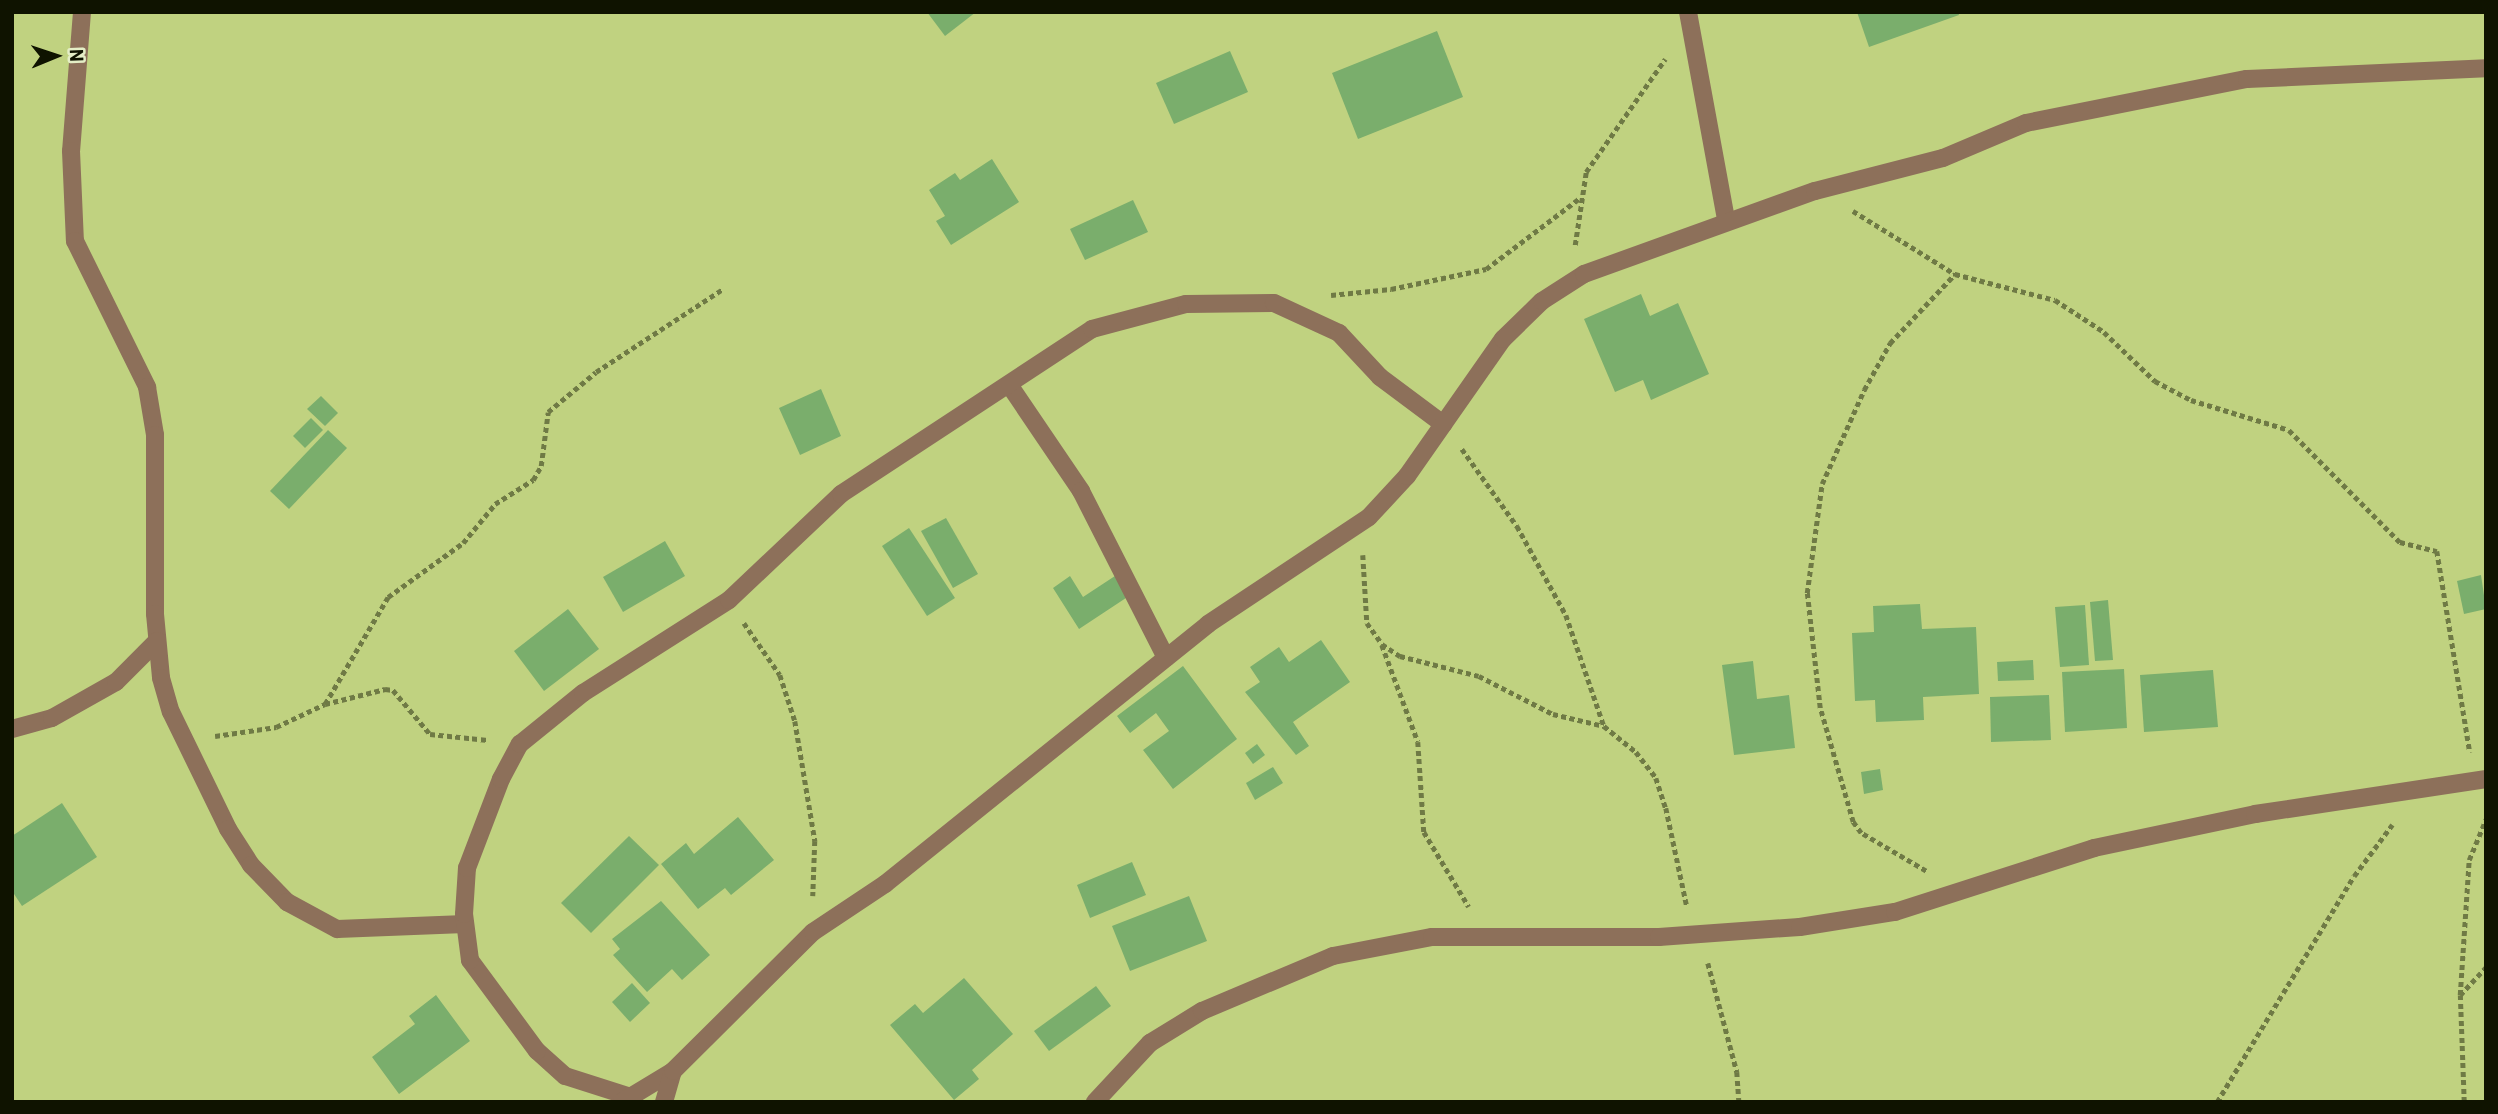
<!DOCTYPE html>
<html>
<head>
<meta charset="utf-8">
<style>
	body { margin:0 }
	#map { position:relative; width:2498px; height:1114px; overflow:hidden; background:#c0d280; font-family:Barlow,sans-serif }
	div>[style] { position:absolute }
	.building>* { inset:0; background:#7aae6c }
	.path>* { height:4.5px; margin-top:-2.25px; transform-origin:0; background:repeating-linear-gradient(90deg,#6f7a45 0 5px,transparent 0 8.5px) }
	.minor>* { height:18px; margin:-9px; padding:0 9px; transform-origin:9px; border-radius:9px; background:#8d705a }
	span { translate:-50% -50%; white-space:nowrap; text-align:center; line-height:1.15; -webkit-text-stroke:5px #e4eec6; paint-order:stroke }
	.frame { position:absolute; inset:0; border:14px solid #0f1300; pointer-events:none }
	.north { position:absolute; left:21px; top:21px; width:70px; height:70px; -webkit-text-stroke:5px #e4eec6; paint-order:stroke; rotate:88deg; font-size:19px; font-weight:700; line-height:28px; text-align:center; color:#0f1300 }
	.north::after { content:''; display:block; margin:auto; width:24px; height:32px; background:#0f1300; clip-path:polygon(50% 0,100% 100%,50% 72%,0 100%) }
</style>
</head>
<body>
<div id="map">
	<div class="building">
		<div style="clip-path:polygon(927px 12px,976px 12px,945px 36px)"></div>
		<div style="clip-path:polygon(1857px 12px,1958px 12px,1959px 15px,1869px 47px)"></div>
		<div style="clip-path:polygon(1437px 31px,1463px 97px,1358px 139px,1332px 73px)"></div>
		<div style="clip-path:polygon(1230px 51px,1248px 92px,1174px 124px,1156px 83px)"></div>
		<div style="clip-path:polygon(992px 159px,1019px 202px,951px 245px,936px 221px,945px 216px,929px 190px,955px 173px,960px 180px)"></div>
		<div style="clip-path:polygon(1133px 200px,1148px 232px,1085px 260px,1070px 229px)"></div>
		<div style="clip-path:polygon(1641px 294px,1650px 316px,1678px 303px,1709px 374px,1651px 400px,1643px 380px,1615px 392px,1584px 319px)"></div>
		<div style="clip-path:polygon(821px 389px,841px 436px,800px 455px,779px 408px)"></div>
		<div style="clip-path:polygon(321px 396px,338px 413px,325px 426px,307px 409px)"></div>
		<div style="clip-path:polygon(311px 418px,323px 430px,305px 448px,293px 436px)"></div>
		<div style="clip-path:polygon(328px 430px,347px 448px,289px 509px,270px 491px)"></div>
		<div style="clip-path:polygon(946px 518px,978px 574px,953px 588px,921px 531px)"></div>
		<div style="clip-path:polygon(909px 528px,955px 598px,927px 616px,882px 546px)"></div>
		<div style="clip-path:polygon(665px 541px,685px 576px,623px 612px,603px 577px)"></div>
		<div style="clip-path:polygon(1118px 574px,1132px 594px,1079px 629px,1053px 588px,1070px 576px,1083px 597px)"></div>
		<div style="clip-path:polygon(2481px 575px,2486px 609px,2464px 614px,2457px 581px)"></div>
		<div style="clip-path:polygon(2108px 600px,2113px 660px,2095px 661px,2090px 602px)"></div>
		<div style="clip-path:polygon(1920px 604px,1922px 629px,1976px 627px,1979px 694px,1923px 697px,1924px 720px,1876px 722px,1875px 700px,1855px 701px,1852px 633px,1874px 632px,1873px 606px)"></div>
		<div style="clip-path:polygon(2085px 605px,2089px 665px,2060px 667px,2055px 607px)"></div>
		<div style="clip-path:polygon(568px 609px,599px 649px,544px 691px,514px 651px)"></div>
		<div style="clip-path:polygon(1321px 640px,1350px 682px,1293px 722px,1309px 746px,1296px 755px,1245px 692px,1260px 682px,1250px 667px,1279px 647px,1289px 662px)"></div>
		<div style="clip-path:polygon(2033px 660px,2034px 680px,1998px 681px,1997px 662px)"></div>
		<div style="clip-path:polygon(1753px 661px,1757px 699px,1789px 695px,1795px 748px,1734px 755px,1722px 665px)"></div>
		<div style="clip-path:polygon(1183px 666px,1237px 739px,1173px 789px,1143px 750px,1169px 731px,1156px 713px,1130px 733px,1117px 716px)"></div>
		<div style="clip-path:polygon(2124px 669px,2127px 728px,2065px 732px,2062px 672px)"></div>
		<div style="clip-path:polygon(2213px 670px,2218px 727px,2144px 732px,2140px 675px)"></div>
		<div style="clip-path:polygon(2049px 695px,2051px 740px,1991px 742px,1990px 697px)"></div>
		<div style="clip-path:polygon(1257px 744px,1265px 755px,1253px 764px,1245px 753px)"></div>
		<div style="clip-path:polygon(1273px 767px,1283px 783px,1255px 800px,1246px 783px)"></div>
		<div style="clip-path:polygon(1880px 769px,1883px 790px,1864px 794px,1861px 772px)"></div>
		<div style="clip-path:polygon(62px 803px,97px 857px,22px 906px,12px 891px,12px 836px)"></div>
		<div style="clip-path:polygon(738px 817px,774px 860px,731px 895px,725px 888px,698px 909px,661px 864px,686px 843px,694px 854px)"></div>
		<div style="clip-path:polygon(629px 836px,659px 865px,591px 933px,561px 903px)"></div>
		<div style="clip-path:polygon(1132px 862px,1146px 895px,1090px 918px,1077px 885px)"></div>
		<div style="clip-path:polygon(1189px 896px,1207px 941px,1130px 971px,1112px 926px)"></div>
		<div style="clip-path:polygon(661px 901px,710px 955px,682px 980px,672px 969px,647px 992px,613px 955px,620px 949px,612px 939px)"></div>
		<div style="clip-path:polygon(964px 978px,1013px 1034px,972px 1070px,979px 1079px,954px 1100px,890px 1025px,915px 1004px,923px 1013px)"></div>
		<div style="clip-path:polygon(632px 983px,650px 1003px,630px 1022px,612px 1002px)"></div>
		<div style="clip-path:polygon(1096px 986px,1111px 1006px,1049px 1051px,1034px 1031px)"></div>
		<div style="clip-path:polygon(436px 995px,470px 1041px,399px 1094px,372px 1057px,415px 1024px,409px 1016px)"></div>
	</div>
	<div class="path">
		<div style="left:1853px;top:211px;width:120px;rotate:31.7deg"></div>
		<div style="left:1955px;top:274px;width:103px;rotate:14.6deg"></div>
		<div style="left:2055px;top:300px;width:59px;rotate:33.1deg"></div>
		<div style="left:2104px;top:332px;width:71px;rotate:43.9deg"></div>
		<div style="left:2155px;top:381px;width:41px;rotate:27.8deg"></div>
		<div style="left:2191px;top:400px;width:102px;rotate:17deg"></div>
		<div style="left:2289px;top:430px;width:158px;rotate:45.3deg"></div>
		<div style="left:2400px;top:542px;width:38px;rotate:14deg"></div>
		<div style="left:2437px;top:551px;width:204px;rotate:80.7deg"></div>
		<div style="left:1575px;top:245px;width:74px;rotate:-81.4deg"></div>
		<div style="left:1586px;top:172px;width:138px;rotate:-55deg"></div>
		<div style="left:1331px;top:295px;width:60px;rotate:-5.7deg"></div>
		<div style="left:1391px;top:289px;width:97px;rotate:-11.9deg"></div>
		<div style="left:1486px;top:269px;width:118px;rotate:-37.1deg"></div>
		<div style="left:1462px;top:449px;width:95px;rotate:54.5deg"></div>
		<div style="left:1517px;top:526px;width:102px;rotate:61.2deg"></div>
		<div style="left:1566px;top:615px;width:117px;rotate:71.1deg"></div>
		<div style="left:1363px;top:555px;width:68px;rotate:86.6deg"></div>
		<div style="left:1367px;top:623px;width:26px;rotate:54deg"></div>
		<div style="left:1382px;top:644px;width:22px;rotate:34deg"></div>
		<div style="left:1400px;top:656px;width:81px;rotate:14.2deg"></div>
		<div style="left:1479px;top:676px;width:83px;rotate:27.2deg"></div>
		<div style="left:1553px;top:714px;width:52px;rotate:13.2deg"></div>
		<div style="left:1604px;top:726px;width:41px;rotate:39.1deg"></div>
		<div style="left:1636px;top:752px;width:33px;rotate:52deg"></div>
		<div style="left:1656px;top:778px;width:32px;rotate:72deg"></div>
		<div style="left:1666px;top:808px;width:101px;rotate:78deg"></div>
		<div style="left:744px;top:623px;width:63px;rotate:55.3deg"></div>
		<div style="left:780px;top:675px;width:48px;rotate:71.9deg"></div>
		<div style="left:795px;top:721px;width:122px;rotate:80.5deg"></div>
		<div style="left:815px;top:841px;width:55px;rotate:92.1deg"></div>
		<div style="left:1382px;top:645px;width:103px;rotate:69.6deg"></div>
		<div style="left:1418px;top:742px;width:90px;rotate:86.2deg"></div>
		<div style="left:1424px;top:832px;width:87px;rotate:59deg"></div>
		<div style="left:325px;top:704px;width:124px;rotate:-59.5deg"></div>
		<div style="left:388px;top:597px;width:92px;rotate:-35.8deg"></div>
		<div style="left:463px;top:543px;width:50px;rotate:-50.6deg"></div>
		<div style="left:495px;top:504px;width:45px;rotate:-32.3deg"></div>
		<div style="left:533px;top:480px;width:16px;rotate:-60deg"></div>
		<div style="left:541px;top:466px;width:54px;rotate:-82.6deg"></div>
		<div style="left:548px;top:412px;width:62px;rotate:-39.8deg"></div>
		<div style="left:596px;top:372px;width:152px;rotate:-33.2deg"></div>
		<div style="left:215px;top:736px;width:62px;rotate:-8.4deg"></div>
		<div style="left:276px;top:727px;width:54px;rotate:-25.1deg"></div>
		<div style="left:325px;top:704px;width:62px;rotate:-14deg"></div>
		<div style="left:385px;top:689px;width:8px;rotate:7deg"></div>
		<div style="left:393px;top:690px;width:57px;rotate:49.9deg"></div>
		<div style="left:430px;top:734px;width:58px;rotate:5.9deg"></div>
		<div style="left:1926px;top:871px;width:75px;rotate:-149.7deg"></div>
		<div style="left:1861px;top:833px;width:14px;rotate:-126deg"></div>
		<div style="left:1853px;top:822px;width:119px;rotate:-106.1deg"></div>
		<div style="left:1820px;top:708px;width:116px;rotate:-96.4deg"></div>
		<div style="left:1807px;top:593px;width:110px;rotate:-82.2deg"></div>
		<div style="left:1822px;top:484px;width:103px;rotate:-65.9deg"></div>
		<div style="left:1864px;top:390px;width:54px;rotate:-61deg"></div>
		<div style="left:1890px;top:343px;width:95px;rotate:-46.7deg"></div>
		<div style="left:1708px;top:963px;width:113px;rotate:75.1deg"></div>
		<div style="left:1737px;top:1072px;width:30px;rotate:86deg"></div>
		<div style="left:2460px;top:995px;width:38px;rotate:-47deg"></div>
		<div style="left:2217px;top:1102px;width:264px;rotate:-58.8deg"></div>
		<div style="left:2354px;top:876px;width:64px;rotate:-53.3deg"></div>
		<div style="left:2464px;top:1102px;width:107px;rotate:-92.1deg"></div>
		<div style="left:2460px;top:995px;width:135px;rotate:-86.2deg"></div>
		<div style="left:2469px;top:860px;width:44px;rotate:-67.5deg"></div>
	</div>
	<div class="minor">
		<div style="left:82px;top:12px;width:139px;rotate:94.5deg"></div>
		<div style="left:71px;top:151px;width:90px;rotate:87.5deg"></div>
		<div style="left:75px;top:241px;width:163px;rotate:63.7deg"></div>
		<div style="left:147px;top:387px;width:49px;rotate:80.5deg"></div>
		<div style="left:155px;top:435px;width:179px;rotate:90deg"></div>
		<div style="left:155px;top:614px;width:64px;rotate:84.6deg"></div>
		<div style="left:161px;top:678px;width:35px;rotate:74deg"></div>
		<div style="left:171px;top:712px;width:130px;rotate:64deg"></div>
		<div style="left:228px;top:829px;width:43px;rotate:57.4deg"></div>
		<div style="left:251px;top:865px;width:52px;rotate:45.8deg"></div>
		<div style="left:287px;top:902px;width:57px;rotate:28.4deg"></div>
		<div style="left:337px;top:929px;width:128px;rotate:-2.2deg"></div>
		<div style="left:1688px;top:12px;width:211px;rotate:79.6deg"></div>
		<div style="left:1010px;top:386px;width:127px;rotate:55.9deg"></div>
		<div style="left:1081px;top:491px;width:187px;rotate:63deg"></div>
		<div style="left:12px;top:729px;width:41px;rotate:-15.4deg"></div>
		<div style="left:52px;top:718px;width:73px;rotate:-29.4deg"></div>
		<div style="left:116px;top:682px;width:58px;rotate:-45deg"></div>
		<div style="left:631px;top:1097px;width:69px;rotate:-162.3deg"></div>
		<div style="left:565px;top:1076px;width:38px;rotate:-138deg"></div>
		<div style="left:537px;top:1051px;width:113px;rotate:-126.4deg"></div>
		<div style="left:470px;top:960px;width:46px;rotate:-97.4deg"></div>
		<div style="left:464px;top:914px;width:46px;rotate:-86.3deg"></div>
		<div style="left:467px;top:868px;width:95px;rotate:-69.1deg"></div>
		<div style="left:501px;top:779px;width:40px;rotate:-62deg"></div>
		<div style="left:520px;top:744px;width:81px;rotate:-39deg"></div>
		<div style="left:583px;top:693px;width:173px;rotate:-32.5deg"></div>
		<div style="left:729px;top:600px;width:154px;rotate:-43.4deg"></div>
		<div style="left:841px;top:494px;width:300px;rotate:-33.3deg"></div>
		<div style="left:1092px;top:329px;width:97px;rotate:-14.9deg"></div>
		<div style="left:1186px;top:304px;width:88px;rotate:-0.7deg"></div>
		<div style="left:1274px;top:303px;width:72px;rotate:24.8deg"></div>
		<div style="left:1339px;top:333px;width:60px;rotate:47deg"></div>
		<div style="left:1380px;top:377px;width:79px;rotate:36.7deg"></div>
		<div style="left:622px;top:1102px;width:60px;rotate:-31.3deg"></div>
		<div style="left:664px;top:1102px;width:32px;rotate:-74deg"></div>
		<div style="left:673px;top:1071px;width:197px;rotate:-44.8deg"></div>
		<div style="left:813px;top:932px;width:87px;rotate:-33.7deg"></div>
		<div style="left:885px;top:884px;width:415px;rotate:-38.8deg"></div>
		<div style="left:1208px;top:624px;width:193px;rotate:-33.6deg"></div>
		<div style="left:1369px;top:517px;width:56px;rotate:-47.2deg"></div>
		<div style="left:1407px;top:476px;width:167px;rotate:-55deg"></div>
		<div style="left:1503px;top:339px;width:54px;rotate:-44.3deg"></div>
		<div style="left:1542px;top:301px;width:50px;rotate:-32.7deg"></div>
		<div style="left:1584px;top:274px;width:245px;rotate:-19.8deg"></div>
		<div style="left:1815px;top:191px;width:132px;rotate:-14.5deg"></div>
		<div style="left:1943px;top:158px;width:90px;rotate:-22.9deg"></div>
		<div style="left:2026px;top:123px;width:225px;rotate:-11.3deg"></div>
		<div style="left:2247px;top:79px;width:239px;rotate:-2.6deg"></div>
		<div style="left:1095px;top:1102px;width:81px;rotate:-47deg"></div>
		<div style="left:1150px;top:1043px;width:61px;rotate:-31.6deg"></div>
		<div style="left:1202px;top:1011px;width:142px;rotate:-22.8deg"></div>
		<div style="left:1333px;top:956px;width:101px;rotate:-10.9deg"></div>
		<div style="left:1432px;top:937px;width:227px"></div>
		<div style="left:1659px;top:937px;width:141px;rotate:-4.1deg"></div>
		<div style="left:1800px;top:927px;width:96px;rotate:-9deg"></div>
		<div style="left:1895px;top:912px;width:209px;rotate:-17.8deg"></div>
		<div style="left:2094px;top:848px;width:165px;rotate:-11.9deg"></div>
		<div style="left:2255px;top:814px;width:234px;rotate:-8.6deg"></div>
	</div>
	<div class="frame"></div>
	<div class="north">N</div>
</div>
</body>
</html>
